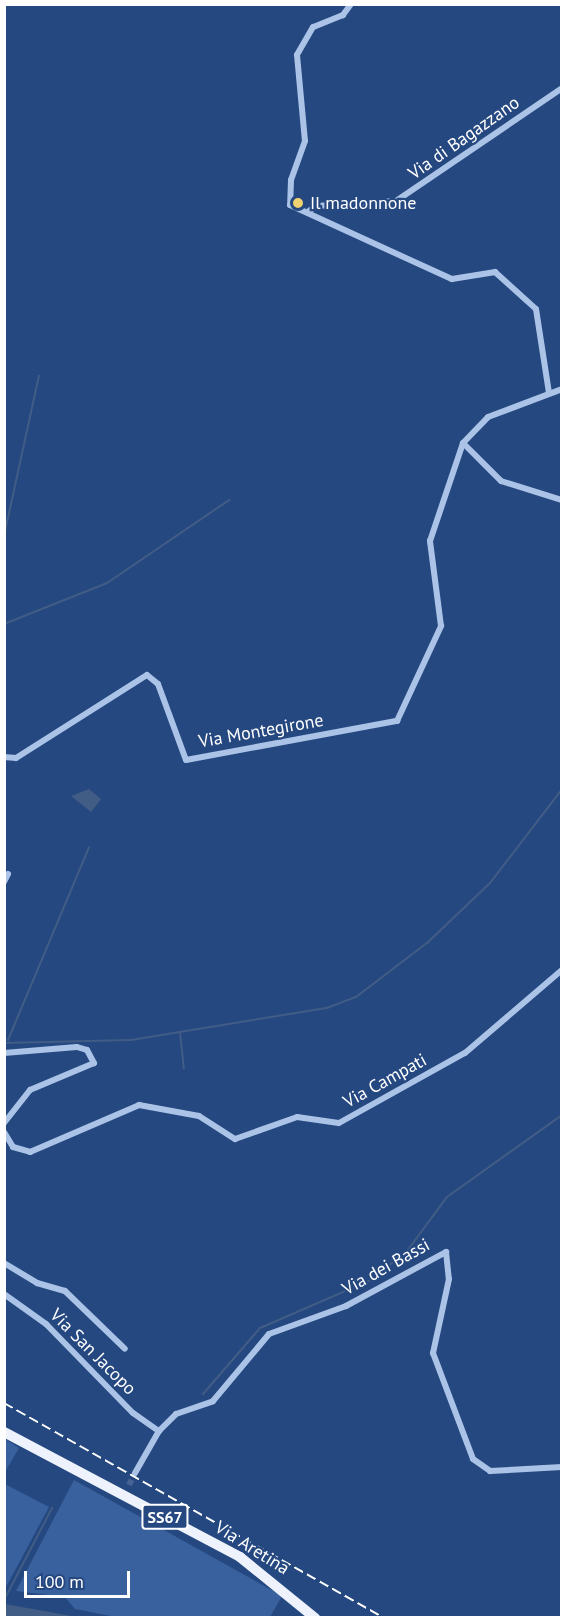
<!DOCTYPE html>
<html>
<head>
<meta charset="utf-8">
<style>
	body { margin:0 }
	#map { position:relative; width:566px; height:1622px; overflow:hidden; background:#254880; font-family:"PT Sans",sans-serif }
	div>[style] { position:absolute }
	.green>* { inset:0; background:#39619e }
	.water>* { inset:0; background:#425d85 }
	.stream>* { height:2px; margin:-1px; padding:0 1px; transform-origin:1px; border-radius:1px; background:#425d85 }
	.street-tunnel>* { height:6px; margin-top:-3px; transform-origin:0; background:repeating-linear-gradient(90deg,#466393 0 6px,transparent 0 9px) }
	.street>* { height:6px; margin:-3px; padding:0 3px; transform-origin:3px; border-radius:3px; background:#abc3e6 }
	.primary>* { height:10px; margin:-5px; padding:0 5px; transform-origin:5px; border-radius:5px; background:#edf2fd }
	.rail>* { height:2px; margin-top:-1px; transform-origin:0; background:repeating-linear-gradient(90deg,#fff 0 10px,transparent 0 14.5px) }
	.dots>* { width:16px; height:16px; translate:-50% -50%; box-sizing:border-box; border:3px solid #254880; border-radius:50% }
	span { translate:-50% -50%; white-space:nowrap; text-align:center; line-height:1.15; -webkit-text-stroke:4.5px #254880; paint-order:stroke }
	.shield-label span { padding:2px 4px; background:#254880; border:2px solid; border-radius:4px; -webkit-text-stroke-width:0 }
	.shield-label { font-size:16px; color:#fff; font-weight:700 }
	.street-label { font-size:18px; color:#fff }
	.poi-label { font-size:18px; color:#fff }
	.left { translate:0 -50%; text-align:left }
	.frame { position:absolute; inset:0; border:6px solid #fff; pointer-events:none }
	.scale { position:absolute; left:24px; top:1571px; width:106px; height:27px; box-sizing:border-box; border:3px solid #fff; border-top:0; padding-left:8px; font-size:18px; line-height:21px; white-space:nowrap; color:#fff; -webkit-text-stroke:4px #254880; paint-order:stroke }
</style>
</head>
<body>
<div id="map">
	<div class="green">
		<div style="clip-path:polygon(5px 1439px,19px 1448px,5px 1472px)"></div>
		<div style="clip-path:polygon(74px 1480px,277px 1593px,282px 1596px,270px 1617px,121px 1618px,75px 1609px,65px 1597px,16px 1591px)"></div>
		<div style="clip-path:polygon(5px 1484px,49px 1507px,5px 1589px,4px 1589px)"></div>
	</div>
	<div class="water">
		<div style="clip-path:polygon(89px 789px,101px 799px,91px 812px,71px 796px)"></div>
		<div style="clip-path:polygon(5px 1604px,77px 1617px,5px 1617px)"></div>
	</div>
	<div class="stream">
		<div style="left:4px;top:536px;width:164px;rotate:-77.7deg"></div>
		<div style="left:4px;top:624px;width:111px;rotate:-21.7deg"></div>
		<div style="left:107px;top:583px;width:148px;rotate:-34.2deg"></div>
		<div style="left:180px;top:1032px;width:37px;rotate:84deg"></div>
		<div style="left:8px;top:1040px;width:209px;rotate:-67.2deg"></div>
		<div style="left:4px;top:1043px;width:127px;rotate:-1.4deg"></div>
		<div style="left:131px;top:1040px;width:199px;rotate:-9.3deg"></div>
		<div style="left:327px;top:1008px;width:31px;rotate:-21deg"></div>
		<div style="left:356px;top:997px;width:89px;rotate:-37.3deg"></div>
		<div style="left:427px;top:943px;width:87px;rotate:-43.6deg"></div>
		<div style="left:490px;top:883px;width:118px;rotate:-52.5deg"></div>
		<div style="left:203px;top:1394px;width:87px;rotate:-49.2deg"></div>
		<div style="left:260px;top:1328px;width:121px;rotate:-23.4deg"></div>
		<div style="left:371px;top:1280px;width:46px;rotate:-38.9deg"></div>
		<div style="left:407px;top:1251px;width:67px;rotate:-53.5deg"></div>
		<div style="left:447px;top:1197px;width:141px;rotate:-35.5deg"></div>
		<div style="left:4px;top:1600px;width:104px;rotate:-62.4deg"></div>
	</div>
	<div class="street-tunnel">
		<div style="left:129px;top:1485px;width:13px;rotate:-63deg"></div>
	</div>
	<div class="street">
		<div style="left:351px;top:4px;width:14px;rotate:126deg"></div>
		<div style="left:343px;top:15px;width:32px;rotate:158deg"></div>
		<div style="left:313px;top:27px;width:32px;rotate:120deg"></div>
		<div style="left:297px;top:55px;width:86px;rotate:84.7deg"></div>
		<div style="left:305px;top:141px;width:41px;rotate:109.7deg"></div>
		<div style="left:291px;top:180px;width:25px;rotate:92deg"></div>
		<div style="left:290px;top:205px;width:178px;rotate:24.6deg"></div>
		<div style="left:452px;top:279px;width:44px;rotate:-9.2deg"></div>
		<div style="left:495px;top:272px;width:55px;rotate:42.1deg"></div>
		<div style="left:536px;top:309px;width:85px;rotate:81.2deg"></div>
		<div style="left:309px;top:211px;width:9px;rotate:-36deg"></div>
		<div style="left:316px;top:206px;width:80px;rotate:-3.6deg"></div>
		<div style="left:396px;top:201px;width:201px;rotate:-34.2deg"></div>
		<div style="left:463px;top:443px;width:54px;rotate:45deg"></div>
		<div style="left:501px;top:481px;width:64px;rotate:17.3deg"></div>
		<div style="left:4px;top:757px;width:12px;rotate:5deg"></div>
		<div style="left:16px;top:758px;width:155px;rotate:-32.4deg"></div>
		<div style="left:147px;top:675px;width:14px;rotate:39deg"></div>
		<div style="left:158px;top:684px;width:81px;rotate:69.8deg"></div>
		<div style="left:186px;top:760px;width:215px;rotate:-10.5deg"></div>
		<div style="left:397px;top:721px;width:105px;rotate:-65.1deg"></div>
		<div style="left:441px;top:626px;width:86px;rotate:-97.4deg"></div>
		<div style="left:430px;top:541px;width:103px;rotate:-71.4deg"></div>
		<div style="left:463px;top:443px;width:36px;rotate:-46deg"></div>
		<div style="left:488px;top:417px;width:79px;rotate:-20.7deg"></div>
		<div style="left:4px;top:882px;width:9px;rotate:-63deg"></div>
		<div style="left:4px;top:1053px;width:73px;rotate:-4.7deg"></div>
		<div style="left:77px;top:1047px;width:10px;rotate:17deg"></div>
		<div style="left:87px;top:1050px;width:15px;rotate:62deg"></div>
		<div style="left:94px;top:1063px;width:69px;rotate:157.1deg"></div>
		<div style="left:30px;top:1090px;width:42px;rotate:128.2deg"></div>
		<div style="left:4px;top:1132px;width:17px;rotate:59deg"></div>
		<div style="left:13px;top:1147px;width:18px;rotate:16deg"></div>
		<div style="left:30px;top:1152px;width:119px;rotate:-23.3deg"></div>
		<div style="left:139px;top:1105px;width:61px;rotate:10.4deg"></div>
		<div style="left:199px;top:1116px;width:43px;rotate:32.6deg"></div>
		<div style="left:235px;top:1139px;width:66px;rotate:-19.5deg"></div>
		<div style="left:297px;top:1117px;width:42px;rotate:8.1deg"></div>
		<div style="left:339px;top:1123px;width:144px;rotate:-29.1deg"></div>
		<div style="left:465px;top:1053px;width:128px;rotate:-40.6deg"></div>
		<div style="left:4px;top:1263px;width:39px;rotate:31deg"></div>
		<div style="left:37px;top:1283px;width:29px;rotate:16deg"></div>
		<div style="left:65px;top:1291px;width:83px;rotate:44deg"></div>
		<div style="left:4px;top:1294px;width:52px;rotate:35.5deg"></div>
		<div style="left:46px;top:1324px;width:124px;rotate:45.7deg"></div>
		<div style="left:133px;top:1413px;width:32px;rotate:35deg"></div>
		<div style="left:135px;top:1473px;width:48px;rotate:-60.3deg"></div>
		<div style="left:159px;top:1431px;width:24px;rotate:-45deg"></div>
		<div style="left:176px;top:1414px;width:39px;rotate:-19deg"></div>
		<div style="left:213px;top:1401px;width:87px;rotate:-50.1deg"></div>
		<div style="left:269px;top:1334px;width:82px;rotate:-20deg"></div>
		<div style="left:346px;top:1306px;width:114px;rotate:-28.4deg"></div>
		<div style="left:446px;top:1252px;width:27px;rotate:84deg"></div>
		<div style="left:449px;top:1279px;width:76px;rotate:102.2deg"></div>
		<div style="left:433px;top:1353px;width:113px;rotate:69.3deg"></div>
		<div style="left:473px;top:1459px;width:21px;rotate:35deg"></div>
		<div style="left:490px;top:1471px;width:72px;rotate:-3.2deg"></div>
	</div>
	<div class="primary">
		<div style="left:4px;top:1432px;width:267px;rotate:27.9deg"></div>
		<div style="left:240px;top:1557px;width:97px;rotate:39.1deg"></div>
	</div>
	<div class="rail">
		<div style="left:4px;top:1403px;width:437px;rotate:29.5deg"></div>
	</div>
	<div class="dots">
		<div style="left:298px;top:203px;background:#f0d170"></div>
	</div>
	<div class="shield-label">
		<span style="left:165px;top:1517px">SS67</span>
	</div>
	<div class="street-label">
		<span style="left:464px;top:138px;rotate:-35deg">Via di Bagazzano</span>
		<span style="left:261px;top:731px;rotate:-10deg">Via Montegirone</span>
		<span style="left:385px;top:1081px;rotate:-29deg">Via Campati</span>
		<span style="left:386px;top:1267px;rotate:-29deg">Via dei Bassi</span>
		<span style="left:93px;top:1352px;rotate:45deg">Via San Jacopo</span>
		<span style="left:252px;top:1548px;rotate:32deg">Via Aretina</span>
	</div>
	<div class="poi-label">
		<span class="left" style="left:310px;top:203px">Il madonnone</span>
	</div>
	<div class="frame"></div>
	<div class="scale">100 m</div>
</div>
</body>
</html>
